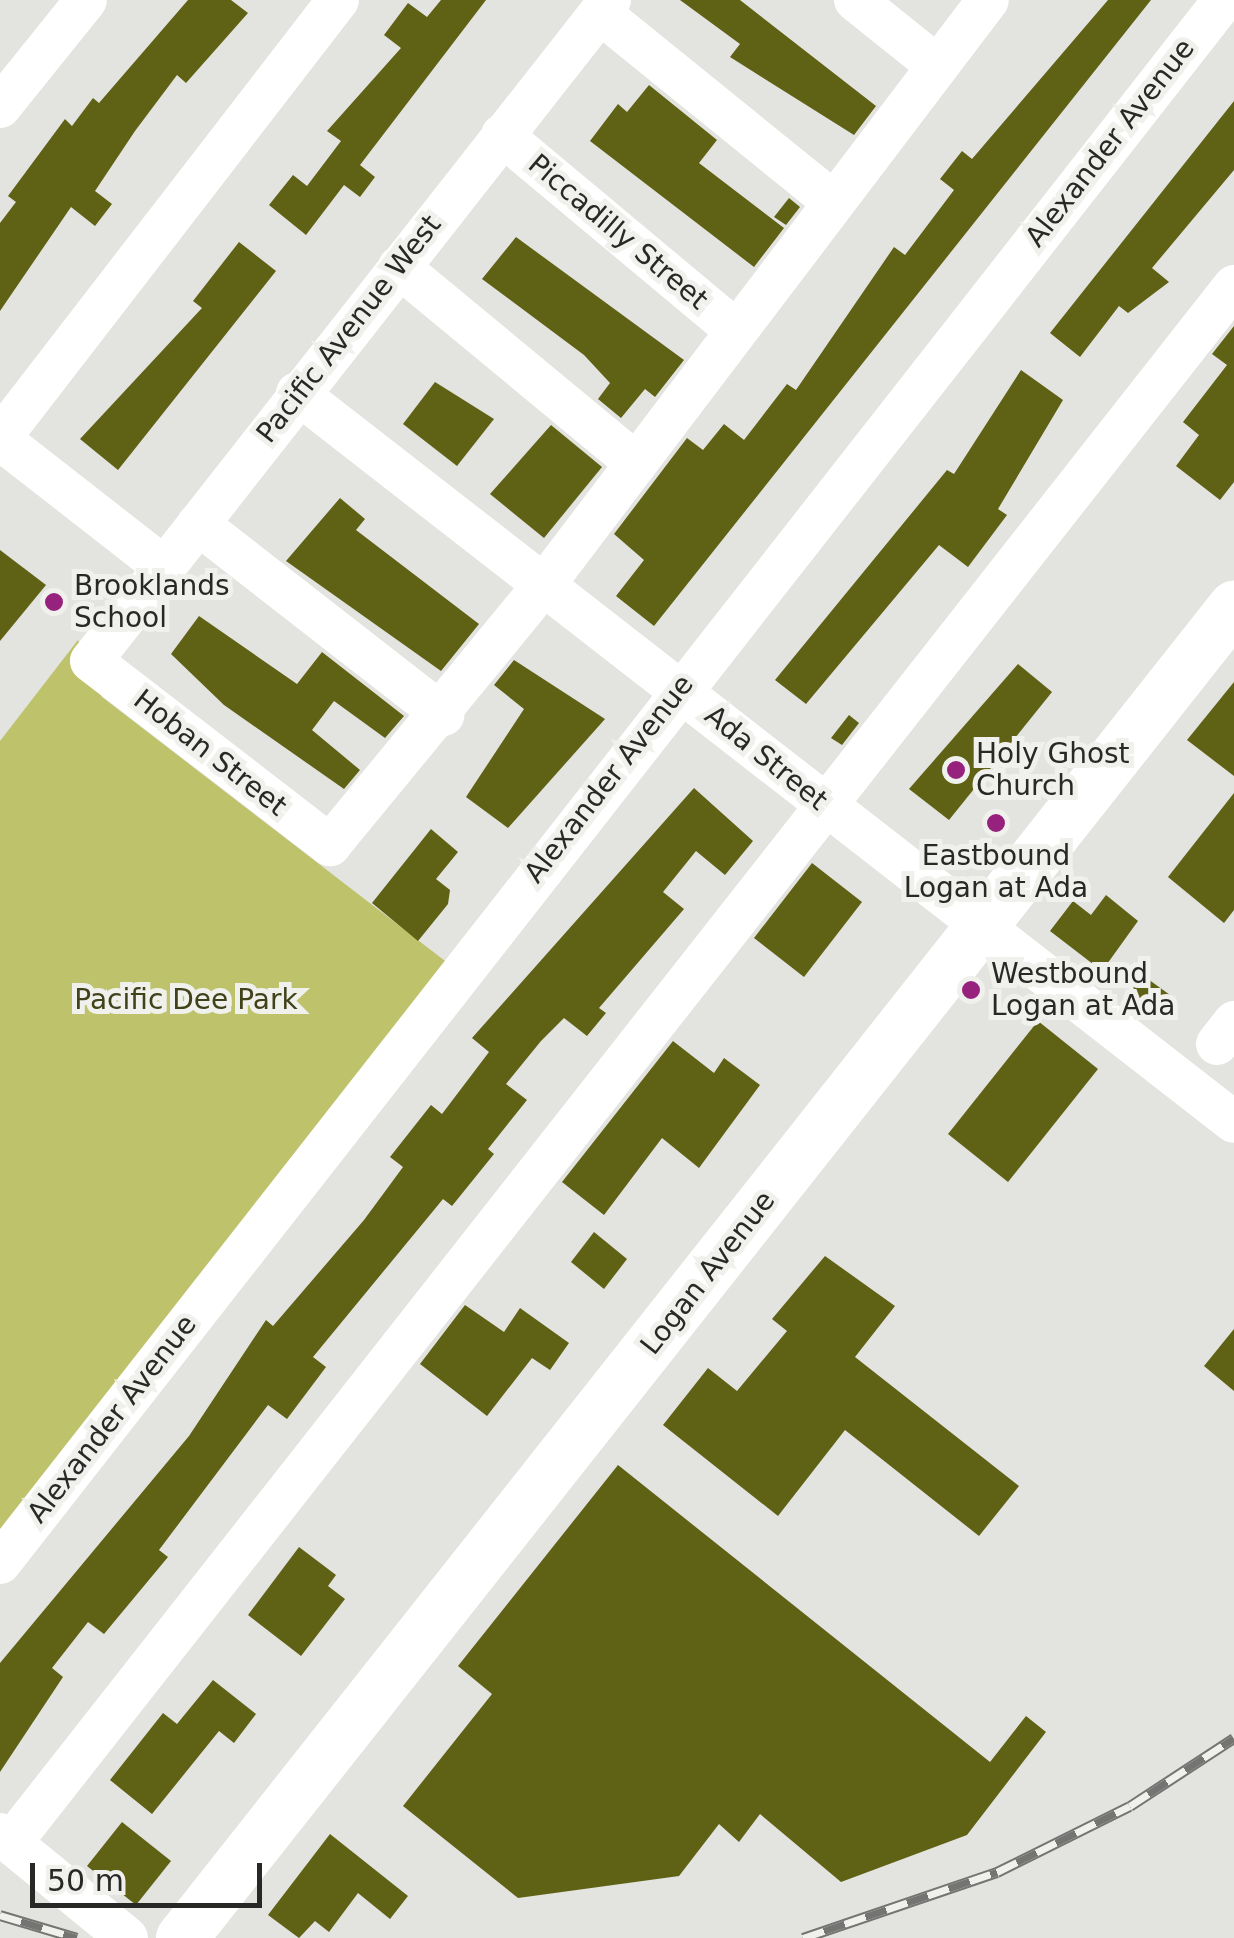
<!DOCTYPE html>
<html>
<head>
<meta charset="utf-8">
<style>
	body { margin:0 }
	#map { position:relative; width:1234px; height:1938px; overflow:hidden; background:#e3e3df; font-family:"DejaVu Sans",sans-serif }
	div>[style] { position:absolute }
	.green>* { inset:0; background:#bec26a }
	.building>* { inset:0; background:#5f6114 }
	.minor>* { height:42px; margin:-21px; padding:0 21px; transform-origin:21px; border-radius:21px; background:#fff }
	.major>* { height:52px; margin:-26px; padding:0 26px; transform-origin:26px; border-radius:26px; background:#fff }
	.rail>* { height:11px; margin-top:-5.5px; transform-origin:0; background:repeating-linear-gradient(90deg,#f0f1ed 0 22px,#747572 0 44px); box-sizing:border-box; border-block:2px solid #747572 }
	.dots>* { width:28px; height:28px; translate:-50% -50%; box-sizing:border-box; border:5px solid #f0f1ed; border-radius:50% }
	span { translate:-50% -50%; white-space:nowrap; text-align:center; line-height:1.15; -webkit-text-stroke:10px #f0f1ed; paint-order:stroke }
	.street-label { font-size:28px; color:#282927 }
	.poi-label { font-size:28px; color:#282927 }
	.left { translate:0 -50%; text-align:left }
	.park-label { font-size:28px; color:#41421a }
	.scale { position:absolute; left:30px; top:1863px; width:232px; height:45px; box-sizing:border-box; border:5px solid #282927; border-top:0; padding-left:12px; font-size:30px; line-height:35px; white-space:nowrap; color:#282927; -webkit-text-stroke:8px #f0f1ed; paint-order:stroke }
</style>
</head>
<body>
<div id="map">
	<div class="green">
		<div style="clip-path:polygon(78px 640px,102px 697px,449px 964px,0 1534px,0 741px)"></div>
	</div>
	<div class="building">
		<div style="clip-path:polygon(188px 0,231px 0,248px 13px,186px 83px,177px 75px,135px 131px,95px 191px,112px 204px,95px 226px,71px 207px,0 311px,0 223px,16px 202px,8px 196px,65px 119px,72px 126px,93px 98px,99px 103px)"></div>
		<div style="clip-path:polygon(441px 0,486px 0,360px 165px,375px 177px,360px 197px,344px 185px,306px 235px,269px 205px,293px 175px,307px 186px,341px 141px,327px 131px,401px 48px,384px 35px,408px 3px,427px 17px)"></div>
		<div style="clip-path:polygon(680px 0,740px 0,876px 106px,854px 135px,730px 57px,740px 44px)"></div>
		<div style="clip-path:polygon(1108px 0,1151px 0,654px 626px,616px 596px,644px 560px,614px 534px,687px 438px,703px 450px,724px 424px,744px 440px,787px 384px,796px 390px,894px 247px,905px 255px,954px 190px,940px 179px,962px 151px,972px 159px)"></div>
		<div style="clip-path:polygon(649px 85px,717px 140px,699px 163px,784px 228px,754px 267px,590px 141px,618px 104px,627px 112px)"></div>
		<div style="clip-path:polygon(1234px 101px,1234px 170px,1152px 268px,1169px 282px,1128px 313px,1119px 306px,1080px 357px,1050px 333px)"></div>
		<div style="clip-path:polygon(789px 198px,800px 207px,786px 225px,774px 217px)"></div>
		<div style="clip-path:polygon(516px 237px,684px 360px,655px 397px,645px 389px,621px 418px,598px 399px,610px 383px,584px 355px,482px 279px)"></div>
		<div style="clip-path:polygon(239px 242px,276px 271px,118px 470px,80px 439px,202px 308px,193px 301px)"></div>
		<div style="clip-path:polygon(1234px 326px,1234px 482px,1220px 500px,1176px 466px,1199px 435px,1183px 422px,1227px 365px,1212px 354px)"></div>
		<div style="clip-path:polygon(1021px 370px,1063px 400px,998px 509px,1007px 515px,968px 567px,939px 545px,806px 704px,775px 680px,947px 470px,954px 474px)"></div>
		<div style="clip-path:polygon(435px 382px,494px 419px,457px 466px,403px 424px)"></div>
		<div style="clip-path:polygon(551px 425px,602px 467px,544px 538px,490px 494px)"></div>
		<div style="clip-path:polygon(340px 498px,365px 519px,356px 530px,479px 624px,441px 671px,286px 561px)"></div>
		<div style="clip-path:polygon(0 550px,46px 585px,0 641px)"></div>
		<div style="clip-path:polygon(199px 616px,297px 684px,322px 652px,404px 716px,385px 738px,334px 701px,312px 730px,360px 770px,344px 789px,224px 705px,171px 654px)"></div>
		<div style="clip-path:polygon(514px 660px,605px 719px,508px 828px,466px 797px,524px 709px,494px 685px)"></div>
		<div style="clip-path:polygon(1018px 664px,1052px 692px,949px 820px,909px 789px)"></div>
		<div style="clip-path:polygon(1234px 682px,1234px 776px,1187px 740px)"></div>
		<div style="clip-path:polygon(849px 715px,859px 723px,842px 745px,831px 738px)"></div>
		<div style="clip-path:polygon(694px 788px,753px 841px,725px 875px,696px 851px,663px 892px,684px 909px,599px 1008px,606px 1013px,587px 1036px,564px 1018px,541px 1041px,506px 1084px,527px 1100px,488px 1149px,494px 1154px,452px 1206px,443px 1199px,313px 1357px,326px 1367px,287px 1419px,268px 1405px,159px 1550px,168px 1557px,104px 1634px,88px 1622px,52px 1668px,63px 1677px,0 1772px,0 1663px,189px 1436px,266px 1320px,273px 1326px,364px 1220px,403px 1167px,390px 1157px,431px 1105px,442px 1114px,489px 1052px,472px 1038px)"></div>
		<div style="clip-path:polygon(1234px 793px,1234px 910px,1224px 923px,1168px 877px)"></div>
		<div style="clip-path:polygon(431px 829px,458px 852px,436px 879px,450px 890px,448px 904px,418px 941px,372px 903px)"></div>
		<div style="clip-path:polygon(812px 863px,862px 902px,804px 977px,754px 938px)"></div>
		<div style="clip-path:polygon(1106px 895px,1138px 921px,1102px 971px,1050px 931px,1073px 901px,1091px 915px)"></div>
		<div style="clip-path:polygon(1141px 974px,1170px 995px,1153px 1019px,1124px 997px)"></div>
		<div style="clip-path:polygon(1038px 1021px,1098px 1069px,1008px 1182px,948px 1134px)"></div>
		<div style="clip-path:polygon(673px 1041px,714px 1073px,724px 1058px,760px 1085px,699px 1168px,662px 1138px,604px 1215px,562px 1182px)"></div>
		<div style="clip-path:polygon(594px 1232px,627px 1259px,604px 1289px,571px 1262px)"></div>
		<div style="clip-path:polygon(825px 1256px,895px 1306px,855px 1357px,1019px 1486px,979px 1536px,845px 1430px,778px 1516px,663px 1425px,708px 1368px,737px 1391px,787px 1331px,772px 1319px)"></div>
		<div style="clip-path:polygon(465px 1305px,504px 1332px,520px 1308px,569px 1343px,550px 1370px,532px 1358px,487px 1416px,420px 1364px)"></div>
		<div style="clip-path:polygon(1234px 1329px,1234px 1391px,1204px 1366px)"></div>
		<div style="clip-path:polygon(618px 1465px,990px 1762px,1026px 1716px,1046px 1732px,967px 1835px,841px 1882px,760px 1814px,739px 1842px,719px 1824px,679px 1876px,518px 1898px,403px 1806px,492px 1694px,458px 1666px)"></div>
		<div style="clip-path:polygon(299px 1547px,336px 1575px,328px 1586px,345px 1599px,301px 1656px,248px 1615px)"></div>
		<div style="clip-path:polygon(213px 1680px,256px 1714px,234px 1743px,219px 1731px,152px 1814px,110px 1780px,163px 1713px,177px 1724px)"></div>
		<div style="clip-path:polygon(122px 1822px,171px 1861px,136px 1905px,87px 1866px)"></div>
		<div style="clip-path:polygon(330px 1834px,408px 1896px,390px 1919px,358px 1893px,329px 1932px,315px 1921px,299px 1938px,268px 1915px)"></div>
	</div>
	<div class="minor">
		<div style="left:610px;top:0;width:840px;rotate:128.14deg"></div>
		<div style="left:91px;top:661px;width:302px;rotate:37.6deg"></div>
		<div style="left:330px;top:845px;width:342px;rotate:-50.6deg"></div>
		<div style="left:547px;top:581px;width:729px;rotate:-52.8deg"></div>
		<div style="left:855px;top:0;width:104px;rotate:38.7deg"></div>
		<div style="left:600px;top:13px;width:299px;rotate:39deg"></div>
		<div style="left:0;top:107px;width:137px;rotate:-51.2deg"></div>
		<div style="left:502px;top:135px;width:302px;rotate:39.9deg"></div>
		<div style="left:399px;top:267px;width:308px;rotate:39.6deg"></div>
		<div style="left:297px;top:393px;width:1187px;rotate:37.88deg"></div>
		<div style="left:0;top:438px;width:553px;rotate:-52.34deg"></div>
		<div style="left:0;top:439px;width:208px;rotate:38deg"></div>
		<div style="left:198px;top:524px;width:311px;rotate:37.9deg"></div>
		<div style="left:1217px;top:1044px;width:28px;rotate:-52deg"></div>
		<div style="left:0;top:1563px;width:1985px;rotate:-51.94deg"></div>
		<div style="left:0;top:1834px;width:164px;rotate:39.3deg"></div>
		<div style="left:11px;top:1843px;width:1980px;rotate:-51.85deg"></div>
	</div>
	<div class="major">
		<div style="left:182px;top:1938px;width:1697px;rotate:-51.68deg"></div>
	</div>
	<div class="rail">
		<div style="left:0;top:1915px;width:80px;rotate:16.6deg"></div>
		<div style="left:803px;top:1938px;width:205px;rotate:-18.8deg"></div>
		<div style="left:997px;top:1872px;width:148px;rotate:-26.4deg"></div>
		<div style="left:1130px;top:1806px;width:124px;rotate:-33.2deg"></div>
	</div>
	<div class="dots">
		<div style="left:54px;top:602px;background:#97227e"></div>
		<div style="left:956px;top:770px;background:#97227e"></div>
		<div style="left:996px;top:823px;background:#97227e"></div>
		<div style="left:971px;top:990px;background:#97227e"></div>
	</div>
	<div class="street-label">
		<span style="left:1110px;top:143px;rotate:-52deg">Alexander Avenue</span>
		<span style="left:618px;top:232px;rotate:40deg">Piccadilly Street</span>
		<span style="left:349px;top:329px;rotate:-52deg">Pacific Avenue West</span>
		<span style="left:210px;top:753px;rotate:38deg">Hoban Street</span>
		<span style="left:766px;top:758px;rotate:39deg">Ada Street</span>
		<span style="left:609px;top:779px;rotate:-52deg">Alexander Avenue</span>
		<span style="left:708px;top:1273px;rotate:-52deg">Logan Avenue</span>
		<span style="left:112px;top:1419px;rotate:-52deg">Alexander Avenue</span>
	</div>
	<div class="poi-label">
		<span class="left" style="left:74px;top:602px">Brooklands<br>School</span>
		<span class="left" style="left:976px;top:770px">Holy Ghost<br>Church</span>
		<span style="left:996px;top:872px">Eastbound<br>Logan at Ada</span>
		<span class="left" style="left:991px;top:990px">Westbound<br>Logan at Ada</span>
	</div>
	<div class="park-label">
		<span style="left:186px;top:1000px">Pacific Dee Park</span>
	</div>
	<div class="scale">50 m</div>
</div>
</body>
</html>
